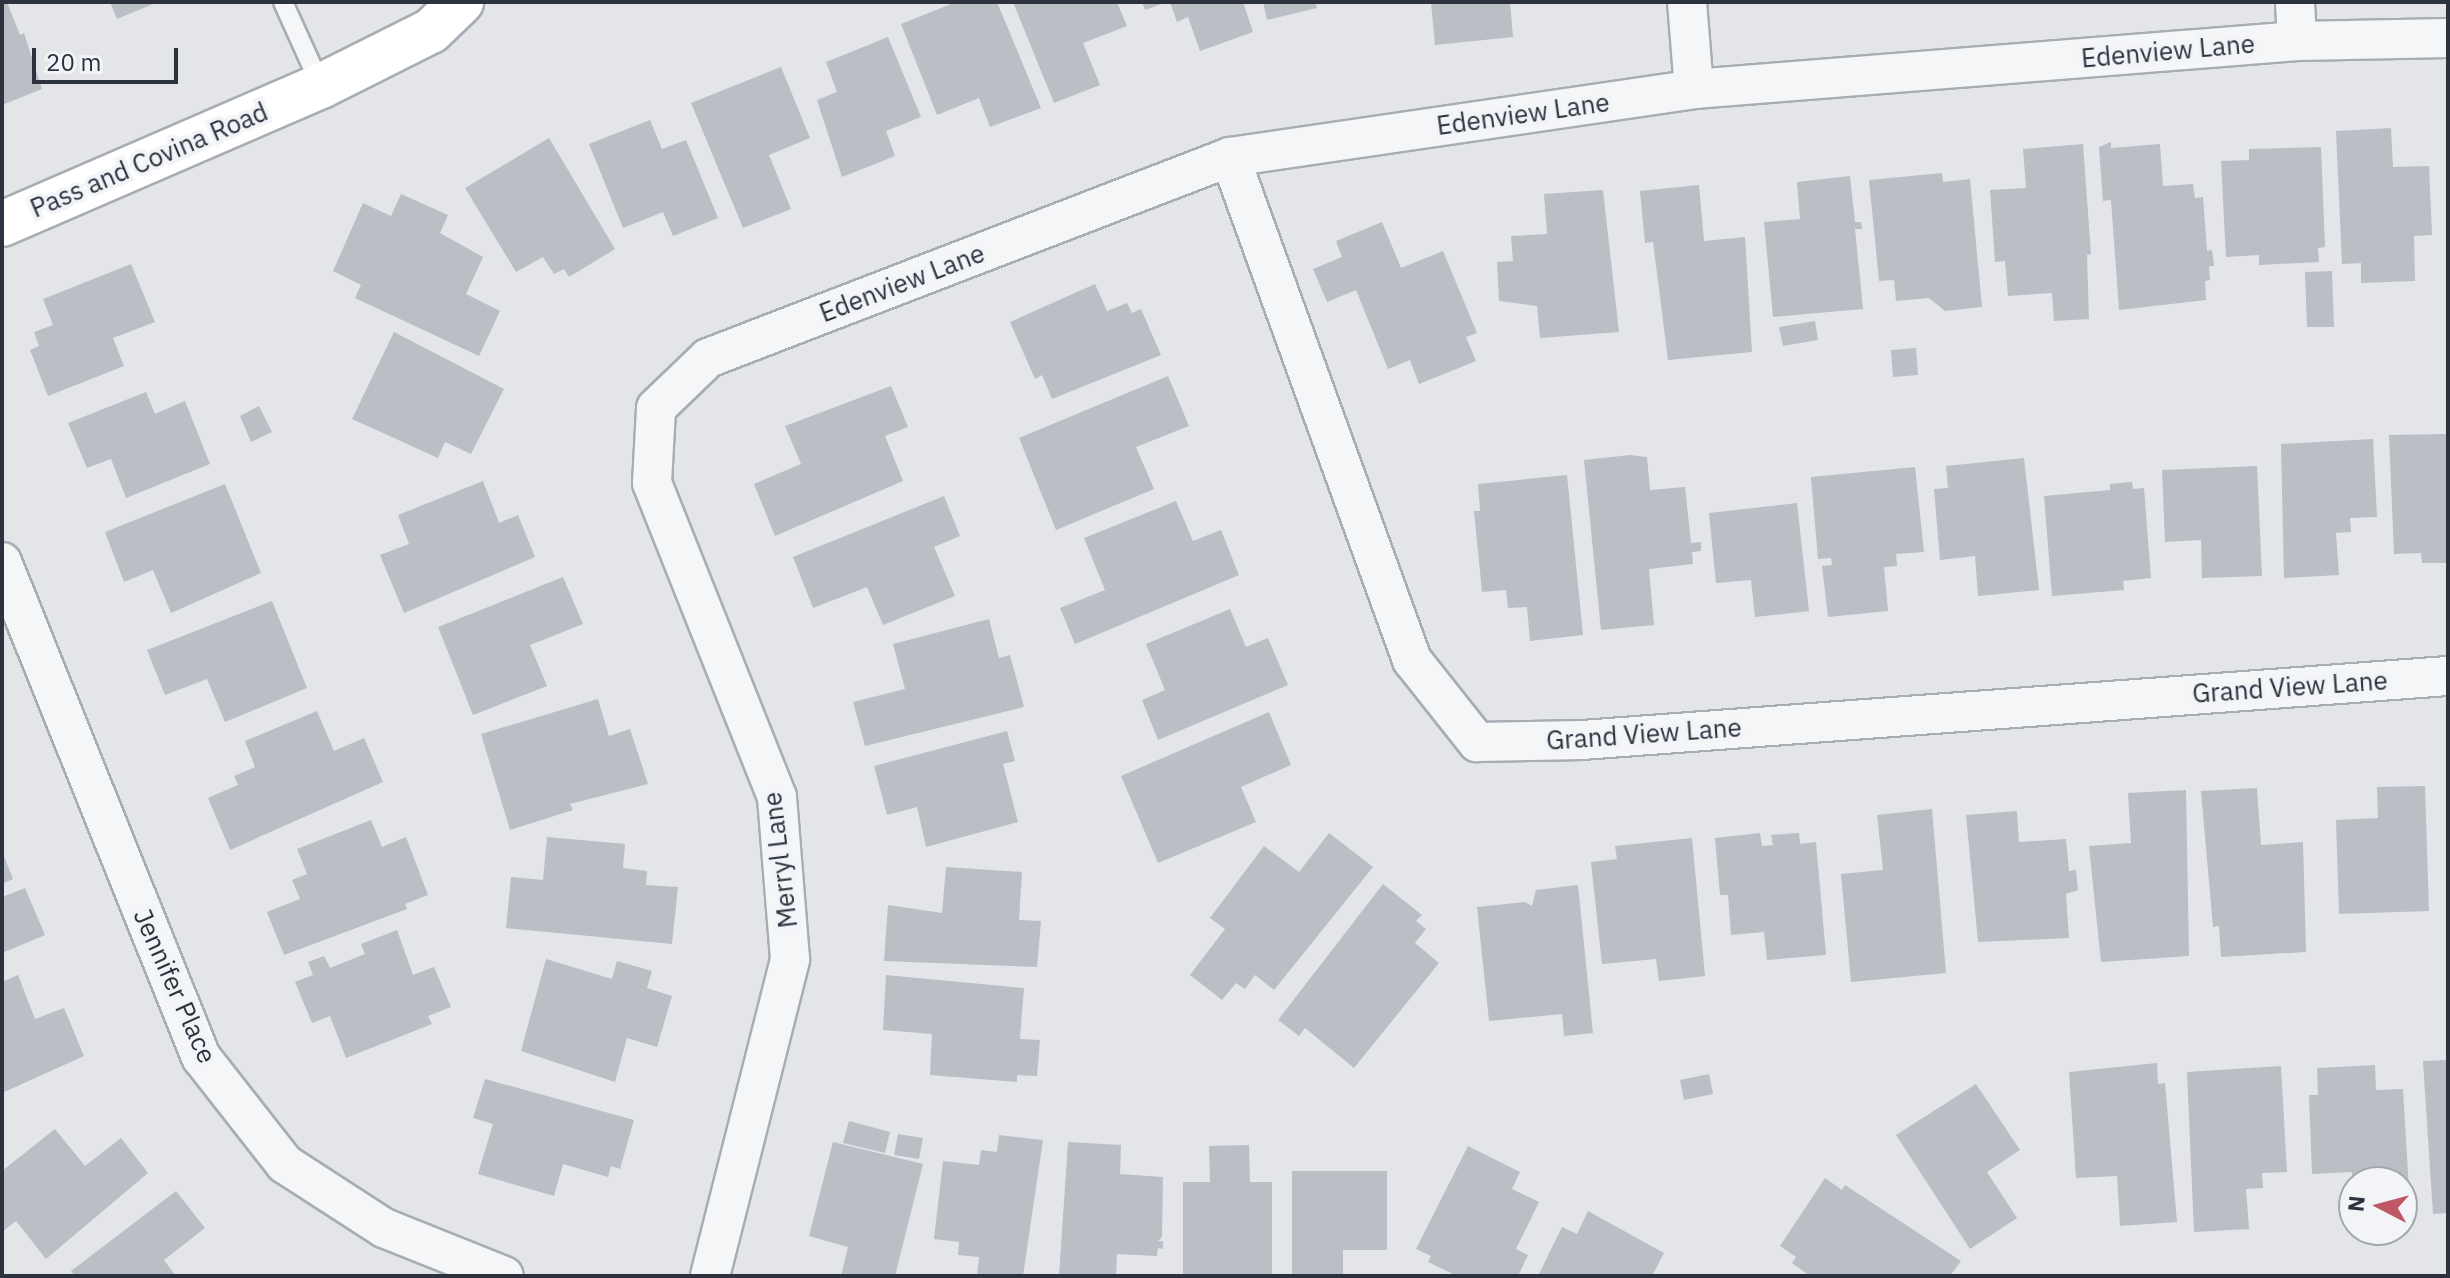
<!DOCTYPE html>
<html>
<head>
<meta charset="utf-8">
<style>
	body { margin:0 }
	#map { position:relative; width:2450px; height:1278px; overflow:hidden; background:#e3e5e9; font-family:"IBM Plex Sans",sans-serif }
	div>[style] { position:absolute }
	.building>* { inset:0; background:#babec5 }
	.roads { filter:drop-shadow(2px 0 #a8acb3) drop-shadow(-2px 0 #a8acb3) drop-shadow(0 2px #a8acb3) drop-shadow(0 -2px #a8acb3) }
	.lane>* { height:18px; margin:-9px; padding:0 9px; transform-origin:9px; border-radius:9px; background:#f5f6f8 }
	.street>* { height:38px; margin:-19px; padding:0 19px; transform-origin:19px; border-radius:19px; background:#f5f6f8 }
	.secondary>* { height:44px; margin:-22px; padding:0 22px; transform-origin:22px; border-radius:22px; background:#fff }
	span { translate:-50% -50%; white-space:nowrap; text-align:center; line-height:1.15; -webkit-text-stroke:8px #f2f4f7; paint-order:stroke }
	.street-label { font-size:26px; color:#2c333f }
	.frame { position:absolute; inset:0; border:4px solid #2c333f; pointer-events:none }
	.north { position:absolute; left:2338px; top:1166px; width:80px; height:80px; box-sizing:border-box; background:#f2f4f7; border:2px solid #a3a7ad; border-radius:50%; rotate:276deg; font-size:22px; font-weight:700; line-height:32px; text-align:center; color:#2c333f }
	.north::after { content:''; display:block; margin:auto; width:28px; height:36px; background:#bf5764; clip-path:polygon(50% 0,100% 100%,50% 72%,0 100%) }
	.scale { position:absolute; left:32px; top:48px; width:146px; height:36px; box-sizing:border-box; border:4px solid #2c333f; border-top:0; padding-left:10px; font-size:24px; line-height:28px; white-space:nowrap; color:#2c333f; -webkit-text-stroke:6px #f2f4f7; paint-order:stroke }
</style>
</head>
<body>
<div id="map">
	<div class="building">
		<div style="clip-path:polygon(2px 2px,7px 2px,20px 35px,24px 33px,42px 89px,2px 105px)"></div>
		<div style="clip-path:polygon(110px 2px,158px 2px,117px 19px)"></div>
		<div style="clip-path:polygon(956px 2px,997px 2px,1041px 108px,990px 127px,979px 98px,937px 115px,901px 24px)"></div>
		<div style="clip-path:polygon(1013px 2px,1117px 2px,1127px 26px,1083px 43px,1100px 85px,1054px 103px)"></div>
		<div style="clip-path:polygon(1142px 2px,1167px 2px,1145px 10px)"></div>
		<div style="clip-path:polygon(1170px 2px,1243px 2px,1253px 32px,1200px 51px,1188px 17px,1177px 22px)"></div>
		<div style="clip-path:polygon(1263px 2px,1315px 2px,1317px 8px,1267px 20px)"></div>
		<div style="clip-path:polygon(1431px 2px,1510px 2px,1513px 37px,1435px 45px)"></div>
		<div style="clip-path:polygon(888px 37px,921px 117px,886px 131px,895px 156px,842px 177px,817px 100px,837px 92px,826px 62px)"></div>
		<div style="clip-path:polygon(781px 67px,810px 138px,769px 155px,791px 209px,743px 228px,691px 103px)"></div>
		<div style="clip-path:polygon(650px 120px,662px 149px,686px 140px,718px 218px,673px 236px,663px 212px,623px 228px,589px 144px)"></div>
		<div style="clip-path:polygon(2391px 128px,2393px 167px,2429px 166px,2432px 235px,2414px 236px,2415px 281px,2361px 283px,2361px 263px,2342px 264px,2336px 131px)"></div>
		<div style="clip-path:polygon(549px 138px,615px 249px,569px 277px,564px 269px,554px 274px,543px 257px,516px 272px,465px 188px)"></div>
		<div style="clip-path:polygon(2111px 142px,2111px 148px,2160px 144px,2163px 186px,2193px 184px,2195px 198px,2203px 197px,2207px 251px,2212px 250px,2214px 266px,2209px 266px,2210px 280px,2205px 281px,2206px 300px,2119px 310px,2111px 200px,2103px 201px,2099px 147px)"></div>
		<div style="clip-path:polygon(2083px 144px,2091px 254px,2087px 255px,2089px 319px,2054px 321px,2052px 293px,2008px 296px,2005px 261px,1995px 262px,1990px 190px,2026px 188px,2023px 149px)"></div>
		<div style="clip-path:polygon(2321px 147px,2325px 247px,2318px 248px,2319px 262px,2259px 265px,2259px 255px,2226px 257px,2221px 161px,2249px 160px,2249px 149px)"></div>
		<div style="clip-path:polygon(1942px 173px,1943px 182px,1970px 179px,1982px 307px,1945px 311px,1929px 298px,1896px 301px,1894px 280px,1879px 281px,1869px 180px)"></div>
		<div style="clip-path:polygon(1850px 176px,1855px 222px,1861px 222px,1862px 229px,1855px 229px,1863px 309px,1773px 317px,1764px 222px,1800px 219px,1797px 182px)"></div>
		<div style="clip-path:polygon(1699px 185px,1704px 241px,1745px 237px,1752px 352px,1668px 360px,1653px 242px,1645px 243px,1640px 191px)"></div>
		<div style="clip-path:polygon(1603px 190px,1619px 332px,1540px 338px,1537px 306px,1499px 301px,1497px 262px,1513px 261px,1511px 236px,1547px 234px,1544px 194px)"></div>
		<div style="clip-path:polygon(401px 194px,448px 215px,440px 233px,483px 257px,466px 294px,500px 311px,479px 356px,355px 298px,361px 285px,333px 271px,363px 203px,391px 216px)"></div>
		<div style="clip-path:polygon(1382px 222px,1401px 268px,1443px 251px,1477px 333px,1466px 337px,1476px 361px,1419px 384px,1410px 360px,1388px 369px,1356px 290px,1327px 302px,1313px 269px,1342px 257px,1336px 241px)"></div>
		<div style="clip-path:polygon(131px 264px,155px 322px,113px 338px,124px 366px,48px 396px,30px 350px,39px 346px,34px 332px,53px 325px,43px 299px)"></div>
		<div style="clip-path:polygon(2332px 271px,2334px 327px,2307px 327px,2305px 272px)"></div>
		<div style="clip-path:polygon(1095px 284px,1107px 311px,1127px 303px,1132px 313px,1141px 309px,1161px 355px,1052px 399px,1042px 375px,1035px 379px,1010px 322px)"></div>
		<div style="clip-path:polygon(1815px 321px,1818px 340px,1783px 346px,1779px 327px)"></div>
		<div style="clip-path:polygon(394px 332px,504px 389px,471px 454px,445px 442px,438px 458px,352px 419px)"></div>
		<div style="clip-path:polygon(1916px 348px,1918px 375px,1893px 377px,1891px 350px)"></div>
		<div style="clip-path:polygon(1168px 376px,1189px 426px,1136px 447px,1154px 489px,1056px 530px,1019px 438px)"></div>
		<div style="clip-path:polygon(891px 386px,908px 427px,885px 436px,903px 481px,775px 536px,754px 484px,801px 464px,785px 426px)"></div>
		<div style="clip-path:polygon(146px 392px,155px 414px,185px 401px,210px 464px,126px 498px,111px 459px,87px 468px,68px 423px)"></div>
		<div style="clip-path:polygon(259px 406px,272px 432px,251px 442px,240px 416px)"></div>
		<div style="clip-path:polygon(2448px 434px,2448px 563px,2422px 563px,2421px 553px,2394px 554px,2389px 435px)"></div>
		<div style="clip-path:polygon(2373px 439px,2377px 517px,2350px 518px,2351px 532px,2336px 533px,2339px 575px,2284px 578px,2281px 444px)"></div>
		<div style="clip-path:polygon(1630px 455px,1647px 457px,1650px 490px,1685px 487px,1691px 543px,1701px 542px,1701px 551px,1692px 552px,1693px 564px,1649px 569px,1654px 625px,1601px 630px,1584px 460px)"></div>
		<div style="clip-path:polygon(2024px 458px,2039px 590px,1978px 596px,1975px 556px,1940px 560px,1934px 489px,1948px 488px,1946px 466px)"></div>
		<div style="clip-path:polygon(2257px 466px,2262px 576px,2202px 578px,2201px 540px,2165px 542px,2162px 470px)"></div>
		<div style="clip-path:polygon(1915px 467px,1924px 552px,1896px 554px,1897px 566px,1884px 567px,1888px 611px,1828px 617px,1822px 566px,1832px 565px,1831px 558px,1818px 559px,1811px 477px)"></div>
		<div style="clip-path:polygon(1567px 475px,1583px 635px,1530px 641px,1527px 607px,1508px 608px,1506px 590px,1482px 592px,1474px 511px,1480px 511px,1478px 484px)"></div>
		<div style="clip-path:polygon(483px 481px,499px 523px,518px 515px,535px 557px,404px 613px,380px 555px,409px 544px,398px 515px)"></div>
		<div style="clip-path:polygon(2132px 482px,2133px 489px,2144px 488px,2151px 578px,2123px 581px,2124px 590px,2052px 596px,2044px 496px,2110px 490px,2110px 484px)"></div>
		<div style="clip-path:polygon(225px 484px,261px 573px,171px 613px,153px 570px,124px 582px,105px 532px)"></div>
		<div style="clip-path:polygon(944px 496px,960px 536px,934px 547px,955px 596px,883px 625px,867px 587px,813px 608px,793px 557px)"></div>
		<div style="clip-path:polygon(1176px 501px,1193px 541px,1221px 530px,1239px 575px,1075px 644px,1060px 608px,1105px 590px,1084px 538px)"></div>
		<div style="clip-path:polygon(1797px 503px,1809px 611px,1755px 617px,1751px 580px,1716px 583px,1709px 513px)"></div>
		<div style="clip-path:polygon(563px 577px,583px 624px,530px 645px,547px 686px,473px 715px,438px 627px)"></div>
		<div style="clip-path:polygon(272px 601px,307px 688px,225px 722px,207px 679px,165px 695px,147px 650px)"></div>
		<div style="clip-path:polygon(1230px 609px,1246px 647px,1268px 638px,1288px 685px,1158px 740px,1142px 700px,1165px 690px,1146px 644px)"></div>
		<div style="clip-path:polygon(989px 619px,999px 658px,1010px 655px,1024px 707px,865px 746px,853px 702px,905px 689px,893px 644px)"></div>
		<div style="clip-path:polygon(598px 699px,609px 736px,630px 729px,648px 784px,570px 804px,573px 810px,510px 830px,481px 734px)"></div>
		<div style="clip-path:polygon(317px 711px,334px 751px,364px 738px,383px 782px,230px 850px,208px 798px,238px 785px,234px 776px,255px 767px,245px 741px)"></div>
		<div style="clip-path:polygon(1269px 712px,1291px 765px,1241px 787px,1256px 822px,1158px 863px,1121px 776px)"></div>
		<div style="clip-path:polygon(1007px 731px,1015px 761px,1003px 764px,1018px 822px,926px 847px,917px 807px,887px 815px,874px 766px)"></div>
		<div style="clip-path:polygon(2425px 786px,2429px 911px,2339px 914px,2336px 820px,2378px 818px,2377px 787px)"></div>
		<div style="clip-path:polygon(2257px 788px,2261px 845px,2303px 842px,2306px 952px,2221px 957px,2219px 926px,2213px 927px,2201px 791px)"></div>
		<div style="clip-path:polygon(2186px 790px,2189px 956px,2101px 962px,2089px 846px,2131px 843px,2128px 793px)"></div>
		<div style="clip-path:polygon(1932px 809px,1946px 973px,1851px 982px,1841px 874px,1883px 870px,1877px 815px)"></div>
		<div style="clip-path:polygon(2017px 811px,2019px 842px,2066px 839px,2069px 871px,2076px 870px,2078px 890px,2066px 894px,2069px 938px,1978px 942px,1966px 815px)"></div>
		<div style="clip-path:polygon(371px 820px,382px 847px,406px 837px,428px 895px,405px 904px,407px 909px,284px 955px,267px 912px,300px 899px,292px 880px,307px 874px,297px 849px)"></div>
		<div style="clip-path:polygon(1329px 833px,1373px 867px,1274px 990px,1255px 975px,1245px 989px,1236px 983px,1222px 1000px,1190px 975px,1225px 929px,1210px 918px,1264px 846px,1299px 872px)"></div>
		<div style="clip-path:polygon(1760px 833px,1762px 846px,1773px 845px,1771px 835px,1799px 833px,1800px 844px,1816px 842px,1826px 955px,1767px 960px,1764px 932px,1731px 935px,1728px 895px,1720px 895px,1715px 838px)"></div>
		<div style="clip-path:polygon(547px 837px,625px 844px,623px 868px,647px 871px,646px 885px,678px 887px,672px 944px,506px 928px,511px 877px,543px 880px)"></div>
		<div style="clip-path:polygon(1692px 838px,1705px 976px,1659px 981px,1656px 959px,1602px 964px,1591px 862px,1617px 859px,1615px 846px)"></div>
		<div style="clip-path:polygon(2px 851px,13px 879px,2px 884px)"></div>
		<div style="clip-path:polygon(946px 867px,1022px 872px,1019px 920px,1041px 921px,1037px 967px,884px 961px,888px 905px,942px 913px)"></div>
		<div style="clip-path:polygon(1383px 884px,1422px 915px,1416px 921px,1426px 929px,1415px 943px,1439px 963px,1354px 1068px,1305px 1028px,1299px 1036px,1278px 1020px)"></div>
		<div style="clip-path:polygon(1578px 885px,1593px 1033px,1564px 1036px,1562px 1014px,1489px 1021px,1477px 907px,1525px 902px,1532px 906px,1536px 890px)"></div>
		<div style="clip-path:polygon(25px 888px,45px 935px,2px 953px,2px 897px)"></div>
		<div style="clip-path:polygon(397px 930px,413px 975px,434px 967px,451px 1007px,428px 1016px,432px 1024px,346px 1058px,330px 1016px,312px 1023px,295px 982px,313px 975px,308px 962px,324px 956px,330px 968px,365px 954px,361px 944px)"></div>
		<div style="clip-path:polygon(546px 959px,612px 979px,617px 961px,652px 971px,647px 988px,672px 996px,657px 1047px,627px 1038px,615px 1082px,521px 1051px)"></div>
		<div style="clip-path:polygon(18px 975px,35px 1019px,64px 1008px,84px 1056px,2px 1093px,2px 982px)"></div>
		<div style="clip-path:polygon(886px 975px,1024px 988px,1020px 1039px,1040px 1040px,1037px 1076px,1017px 1075px,1017px 1082px,930px 1075px,932px 1034px,883px 1030px)"></div>
		<div style="clip-path:polygon(2448px 1060px,2448px 1213px,2433px 1214px,2423px 1061px)"></div>
		<div style="clip-path:polygon(2157px 1063px,2158px 1084px,2165px 1083px,2177px 1222px,2120px 1226px,2117px 1176px,2076px 1178px,2069px 1072px)"></div>
		<div style="clip-path:polygon(2375px 1065px,2376px 1090px,2403px 1089px,2411px 1223px,2402px 1223px,2402px 1182px,2352px 1182px,2352px 1172px,2312px 1174px,2309px 1095px,2318px 1095px,2317px 1068px)"></div>
		<div style="clip-path:polygon(2281px 1066px,2287px 1172px,2262px 1173px,2263px 1188px,2246px 1189px,2249px 1229px,2194px 1232px,2187px 1072px)"></div>
		<div style="clip-path:polygon(1709px 1074px,1713px 1094px,1684px 1100px,1680px 1080px)"></div>
		<div style="clip-path:polygon(485px 1079px,634px 1120px,620px 1169px,611px 1166px,608px 1177px,563px 1164px,554px 1196px,478px 1174px,493px 1124px,473px 1118px)"></div>
		<div style="clip-path:polygon(1976px 1084px,2020px 1150px,1987px 1172px,2017px 1218px,1970px 1249px,1896px 1135px)"></div>
		<div style="clip-path:polygon(849px 1121px,890px 1132px,885px 1153px,843px 1143px)"></div>
		<div style="clip-path:polygon(55px 1129px,85px 1166px,121px 1138px,148px 1173px,46px 1259px,16px 1221px,2px 1232px,2px 1171px)"></div>
		<div style="clip-path:polygon(898px 1134px,923px 1138px,919px 1159px,894px 1155px)"></div>
		<div style="clip-path:polygon(999px 1135px,1043px 1140px,1023px 1276px,977px 1276px,979px 1257px,958px 1255px,959px 1242px,934px 1239px,943px 1161px,979px 1165px,981px 1150px,997px 1152px)"></div>
		<div style="clip-path:polygon(833px 1142px,923px 1164px,895px 1276px,841px 1276px,848px 1247px,809px 1236px)"></div>
		<div style="clip-path:polygon(1068px 1142px,1121px 1145px,1120px 1174px,1163px 1177px,1162px 1237px,1158px 1241px,1163px 1241px,1163px 1249px,1158px 1248px,1157px 1256px,1117px 1254px,1116px 1276px,1059px 1276px)"></div>
		<div style="clip-path:polygon(1249px 1145px,1250px 1182px,1272px 1182px,1272px 1275px,1183px 1276px,1183px 1182px,1210px 1182px,1209px 1146px)"></div>
		<div style="clip-path:polygon(1468px 1146px,1520px 1172px,1512px 1189px,1539px 1202px,1516px 1249px,1528px 1255px,1518px 1276px,1457px 1276px,1428px 1262px,1431px 1256px,1416px 1249px)"></div>
		<div style="clip-path:polygon(1292px 1171px,1387px 1171px,1387px 1250px,1343px 1250px,1343px 1276px,1292px 1276px)"></div>
		<div style="clip-path:polygon(1825px 1178px,1842px 1190px,1845px 1185px,1961px 1261px,1950px 1276px,1810px 1276px,1792px 1263px,1796px 1257px,1780px 1246px)"></div>
		<div style="clip-path:polygon(176px 1191px,205px 1228px,164px 1260px,176px 1276px,75px 1276px,71px 1271px)"></div>
		<div style="clip-path:polygon(1588px 1211px,1664px 1253px,1652px 1276px,1538px 1276px,1562px 1227px,1577px 1234px)"></div>
	</div>
	<div class="roads">
		<div class="lane">
			<div style="left:283px;top:2px;width:92px;rotate:65.7deg"></div>
		</div>
		<div class="street">
			<div style="left:1687px;top:2px;width:87px;rotate:85.4deg"></div>
			<div style="left:2295px;top:2px;width:39px;rotate:87deg"></div>
			<div style="left:1230px;top:157px;width:535px;rotate:70.11deg"></div>
			<div style="left:1412px;top:660px;width:105px;rotate:51.6deg"></div>
			<div style="left:1477px;top:742px;width:105px;rotate:-1.1deg"></div>
			<div style="left:1582px;top:740px;width:868px;rotate:-4.23deg"></div>
			<div style="left:2px;top:562px;width:534px;rotate:68.1deg"></div>
			<div style="left:201px;top:1057px;width:136px;rotate:51.9deg"></div>
			<div style="left:285px;top:1164px;width:118px;rotate:32.9deg"></div>
			<div style="left:384px;top:1228px;width:129px;rotate:21.8deg"></div>
			<div style="left:710px;top:1276px;width:327px;rotate:-75.8deg"></div>
			<div style="left:790px;top:959px;width:163px;rotate:-94.6deg"></div>
			<div style="left:777px;top:797px;width:338px;rotate:-111.7deg"></div>
			<div style="left:652px;top:483px;width:75px;rotate:-86.9deg"></div>
			<div style="left:656px;top:408px;width:72px;rotate:-43.9deg"></div>
			<div style="left:708px;top:358px;width:559px;rotate:-21.06deg"></div>
			<div style="left:1230px;top:157px;width:469px;rotate:-8.3deg"></div>
			<div style="left:1694px;top:89px;width:605px;rotate:-4.55deg"></div>
			<div style="left:2297px;top:41px;width:151px;rotate:-1.1deg"></div>
		</div>
		<div class="secondary">
			<div style="left:2px;top:224px;width:348px;rotate:-23.4deg"></div>
			<div style="left:321px;top:86px;width:123px;rotate:-26.6deg"></div>
			<div style="left:431px;top:31px;width:42px;rotate:-44deg"></div>
		</div>
	</div>
	<div class="street-label">
		<span style="left:2168px;top:51px;rotate:-5deg">Edenview Lane</span>
		<span style="left:1523px;top:114px;rotate:-8deg">Edenview Lane</span>
		<span style="left:149px;top:160px;rotate:-23deg">Pass and Covina Road</span>
		<span style="left:902px;top:283px;rotate:-21deg">Edenview Lane</span>
		<span style="left:2290px;top:687px;rotate:-4deg">Grand View Lane</span>
		<span style="left:1644px;top:734px;rotate:-4deg">Grand View Lane</span>
		<span style="left:780px;top:860px;rotate:-97deg">Merryl Lane</span>
		<span style="left:175px;top:986px;rotate:66deg">Jennifer Place</span>
	</div>
	<div class="frame"></div>
	<div class="north">N</div>
	<div class="scale">20 m</div>
</div>
</body>
</html>
